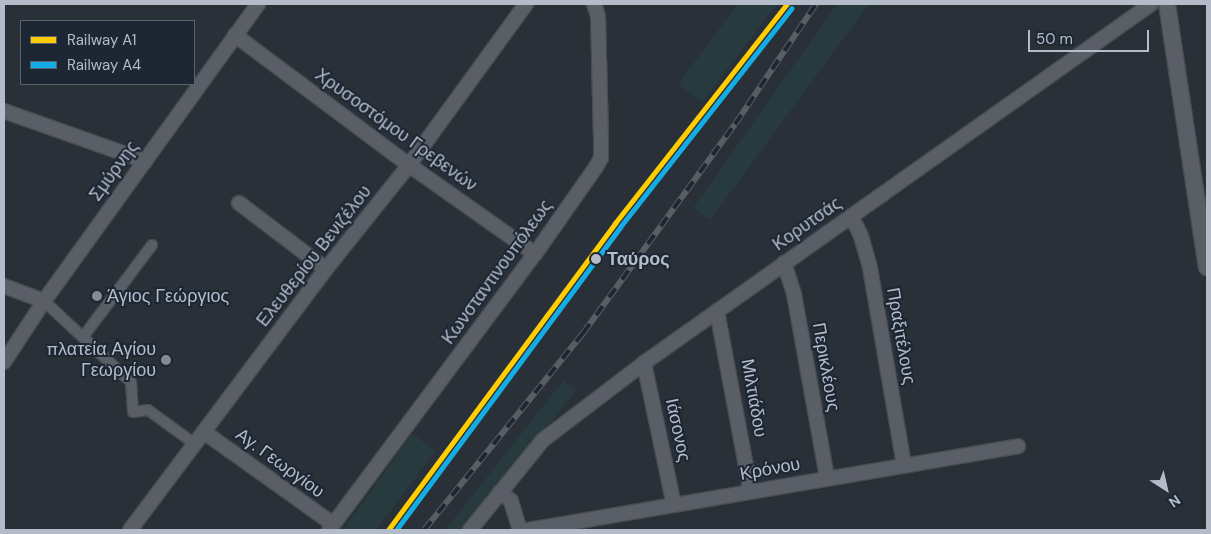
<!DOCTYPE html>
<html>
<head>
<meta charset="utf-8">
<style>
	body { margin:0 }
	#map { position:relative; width:1211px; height:534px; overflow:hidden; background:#2a3038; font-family:"DM Sans",sans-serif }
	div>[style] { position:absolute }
	.green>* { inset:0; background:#273a3e }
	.roads { filter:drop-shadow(1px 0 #484c53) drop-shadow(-1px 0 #484c53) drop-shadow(0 1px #484c53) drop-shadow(0 -1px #484c53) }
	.pedestrian>* { height:10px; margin:-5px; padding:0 5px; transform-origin:5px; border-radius:5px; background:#5a5e66 }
	.minor>* { height:14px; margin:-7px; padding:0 7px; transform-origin:7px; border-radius:7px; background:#5a5e66 }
	.tertiary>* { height:16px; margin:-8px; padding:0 8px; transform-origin:8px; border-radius:8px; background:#5a5e66 }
	.rail>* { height:5.5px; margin-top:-2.75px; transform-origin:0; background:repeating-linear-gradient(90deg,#1d2633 0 11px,#595d64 0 22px); box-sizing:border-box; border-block:1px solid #595d64 }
	.rail-1>* { height:5px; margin:-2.5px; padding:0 2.5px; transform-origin:2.5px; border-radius:2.5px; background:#ffcd00 }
	.rail-2>* { height:5px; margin:-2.5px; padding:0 2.5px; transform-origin:2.5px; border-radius:2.5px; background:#13ace5 }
	.dots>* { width:14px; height:14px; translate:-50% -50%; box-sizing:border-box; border:2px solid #1d2633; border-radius:50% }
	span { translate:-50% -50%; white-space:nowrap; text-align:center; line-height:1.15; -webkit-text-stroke:4px #1d2633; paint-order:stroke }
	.street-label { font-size:18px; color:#b4bcc9 }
	.stop-label { font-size:18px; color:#b4bcc9; font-weight:700 }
	.left { translate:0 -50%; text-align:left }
	.poi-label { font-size:18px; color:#b4bcc9 }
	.right { translate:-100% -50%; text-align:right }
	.frame { position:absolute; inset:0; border:5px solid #b4bcc9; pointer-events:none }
	.legend { position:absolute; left:20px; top:20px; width:175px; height:65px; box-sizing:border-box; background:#1d2633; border:1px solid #59626f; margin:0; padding:6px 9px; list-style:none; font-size:15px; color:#b4bcc9 }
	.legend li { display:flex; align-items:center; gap:10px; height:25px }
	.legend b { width:25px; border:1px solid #59626f }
	.north { position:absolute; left:1141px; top:464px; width:50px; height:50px; -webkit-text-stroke:4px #1d2633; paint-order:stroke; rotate:145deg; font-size:14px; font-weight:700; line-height:20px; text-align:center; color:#b4bcc9 }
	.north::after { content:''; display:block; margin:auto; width:18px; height:22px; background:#b4bcc9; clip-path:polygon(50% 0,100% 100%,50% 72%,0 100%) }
	.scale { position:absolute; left:1028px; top:30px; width:121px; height:22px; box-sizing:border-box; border:2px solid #b4bcc9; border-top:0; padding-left:6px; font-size:15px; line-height:18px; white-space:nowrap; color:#b4bcc9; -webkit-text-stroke:4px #1d2633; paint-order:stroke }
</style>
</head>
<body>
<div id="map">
	<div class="green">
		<div style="clip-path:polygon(738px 4px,777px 4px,702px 102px,678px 84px)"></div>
		<div style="clip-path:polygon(837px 4px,869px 4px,710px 220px,693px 208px)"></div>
		<div style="clip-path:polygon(564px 380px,576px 390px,468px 530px,445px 530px)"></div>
		<div style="clip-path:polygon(412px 434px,436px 451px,376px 530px,343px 530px)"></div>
	</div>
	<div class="roads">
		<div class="pedestrian">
			<div style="left:44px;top:301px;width:119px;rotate:43deg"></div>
			<div style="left:131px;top:382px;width:30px;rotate:86deg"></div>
			<div style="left:133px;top:412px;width:15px;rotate:-8deg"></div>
			<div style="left:148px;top:410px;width:58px;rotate:35.9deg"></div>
			<div style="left:83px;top:337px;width:115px;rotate:-53.1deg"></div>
		</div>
		<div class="minor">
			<div style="left:235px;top:35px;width:217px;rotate:36.8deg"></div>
			<div style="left:409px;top:165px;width:154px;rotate:35.2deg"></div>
			<div style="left:4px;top:111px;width:150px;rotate:19.5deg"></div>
			<div style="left:239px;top:203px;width:109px;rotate:37.2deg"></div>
			<div style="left:851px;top:216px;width:22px;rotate:63deg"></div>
			<div style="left:861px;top:236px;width:33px;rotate:74deg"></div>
			<div style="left:870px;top:268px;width:200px;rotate:80.2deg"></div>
			<div style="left:784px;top:263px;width:33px;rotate:72deg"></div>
			<div style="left:794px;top:294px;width:187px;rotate:79.8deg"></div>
			<div style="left:4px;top:286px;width:43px;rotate:20.6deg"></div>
			<div style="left:717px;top:311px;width:184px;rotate:79.4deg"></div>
			<div style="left:4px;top:362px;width:73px;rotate:-56.7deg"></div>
			<div style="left:44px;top:301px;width:366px;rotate:-54.2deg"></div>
			<div style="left:644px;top:363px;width:145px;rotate:78.1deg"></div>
			<div style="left:204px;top:432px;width:158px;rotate:35.5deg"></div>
			<div style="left:500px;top:492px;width:14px;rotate:39deg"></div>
			<div style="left:511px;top:501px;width:30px;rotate:73deg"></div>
			<div style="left:130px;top:530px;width:326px;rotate:-53.1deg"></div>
			<div style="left:326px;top:269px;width:133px;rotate:-51.4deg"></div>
			<div style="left:409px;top:165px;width:199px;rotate:-54deg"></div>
			<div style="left:329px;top:530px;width:344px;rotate:-53.3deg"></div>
			<div style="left:535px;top:254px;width:106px;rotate:-55deg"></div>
			<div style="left:596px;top:167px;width:10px;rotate:-61deg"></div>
			<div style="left:601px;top:158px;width:20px;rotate:-90deg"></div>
			<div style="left:601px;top:138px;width:122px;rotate:-91.4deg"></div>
			<div style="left:598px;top:16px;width:13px;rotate:-108deg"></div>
			<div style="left:470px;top:530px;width:116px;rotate:-51deg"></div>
			<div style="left:543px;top:440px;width:127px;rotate:-37.3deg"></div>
			<div style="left:644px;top:363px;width:621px;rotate:-35.3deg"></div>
			<div style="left:528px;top:530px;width:497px;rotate:-9.7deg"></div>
		</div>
		<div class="tertiary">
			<div style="left:1167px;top:4px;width:266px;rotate:81.4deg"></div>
		</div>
	</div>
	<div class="rail">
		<div style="left:424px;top:530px;width:253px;rotate:-51.1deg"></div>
		<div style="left:583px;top:333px;width:258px;rotate:-54deg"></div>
		<div style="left:735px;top:124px;width:145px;rotate:-56deg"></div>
	</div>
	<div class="rail-1">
		<div style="left:388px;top:530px;width:382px;rotate:-53.5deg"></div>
		<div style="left:615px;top:223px;width:278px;rotate:-51.9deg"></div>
	</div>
	<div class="rail-2">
		<div style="left:396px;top:530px;width:377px;rotate:-53.5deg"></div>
		<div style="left:620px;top:227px;width:278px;rotate:-51.9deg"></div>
	</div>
	<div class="dots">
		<div style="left:596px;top:259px;background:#b4bcc9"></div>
		<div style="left:97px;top:296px;background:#848b96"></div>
		<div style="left:166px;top:360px;background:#848b96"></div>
	</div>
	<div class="street-label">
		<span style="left:396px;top:130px;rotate:36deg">Χρυσοστόμου Γρεβενών</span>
		<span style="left:114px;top:171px;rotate:-54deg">Σμύρνης</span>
		<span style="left:807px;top:224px;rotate:-35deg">Κορυτσάς</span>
		<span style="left:314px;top:256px;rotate:-52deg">Ελευθερίου Βενιζέλου</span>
		<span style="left:497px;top:272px;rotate:-54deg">Κωνσταντινουπόλεως</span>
		<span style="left:901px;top:336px;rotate:80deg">Πραξιτέλους</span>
		<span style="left:826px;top:367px;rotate:80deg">Περικλέους</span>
		<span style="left:754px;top:398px;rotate:80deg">Μιλτιάδου</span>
		<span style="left:678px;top:430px;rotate:78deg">Ιάσονος</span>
		<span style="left:280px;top:463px;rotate:36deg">Αγ. Γεωργίου</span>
		<span style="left:770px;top:469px;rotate:-10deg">Κρόνου</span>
	</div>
	<div class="stop-label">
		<span class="left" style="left:607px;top:259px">Ταύρος</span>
	</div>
	<div class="poi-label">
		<span class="left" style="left:107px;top:296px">Άγιος Γεώργιος</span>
		<span class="right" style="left:156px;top:360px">πλατεία Αγίου<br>Γεωργίου</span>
	</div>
	<div class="frame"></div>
	<ul class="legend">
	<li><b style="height:6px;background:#ffcd00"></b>Railway A1</li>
	<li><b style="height:6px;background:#13ace5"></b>Railway A4</li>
	</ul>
	<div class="north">N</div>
	<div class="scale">50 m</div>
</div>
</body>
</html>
